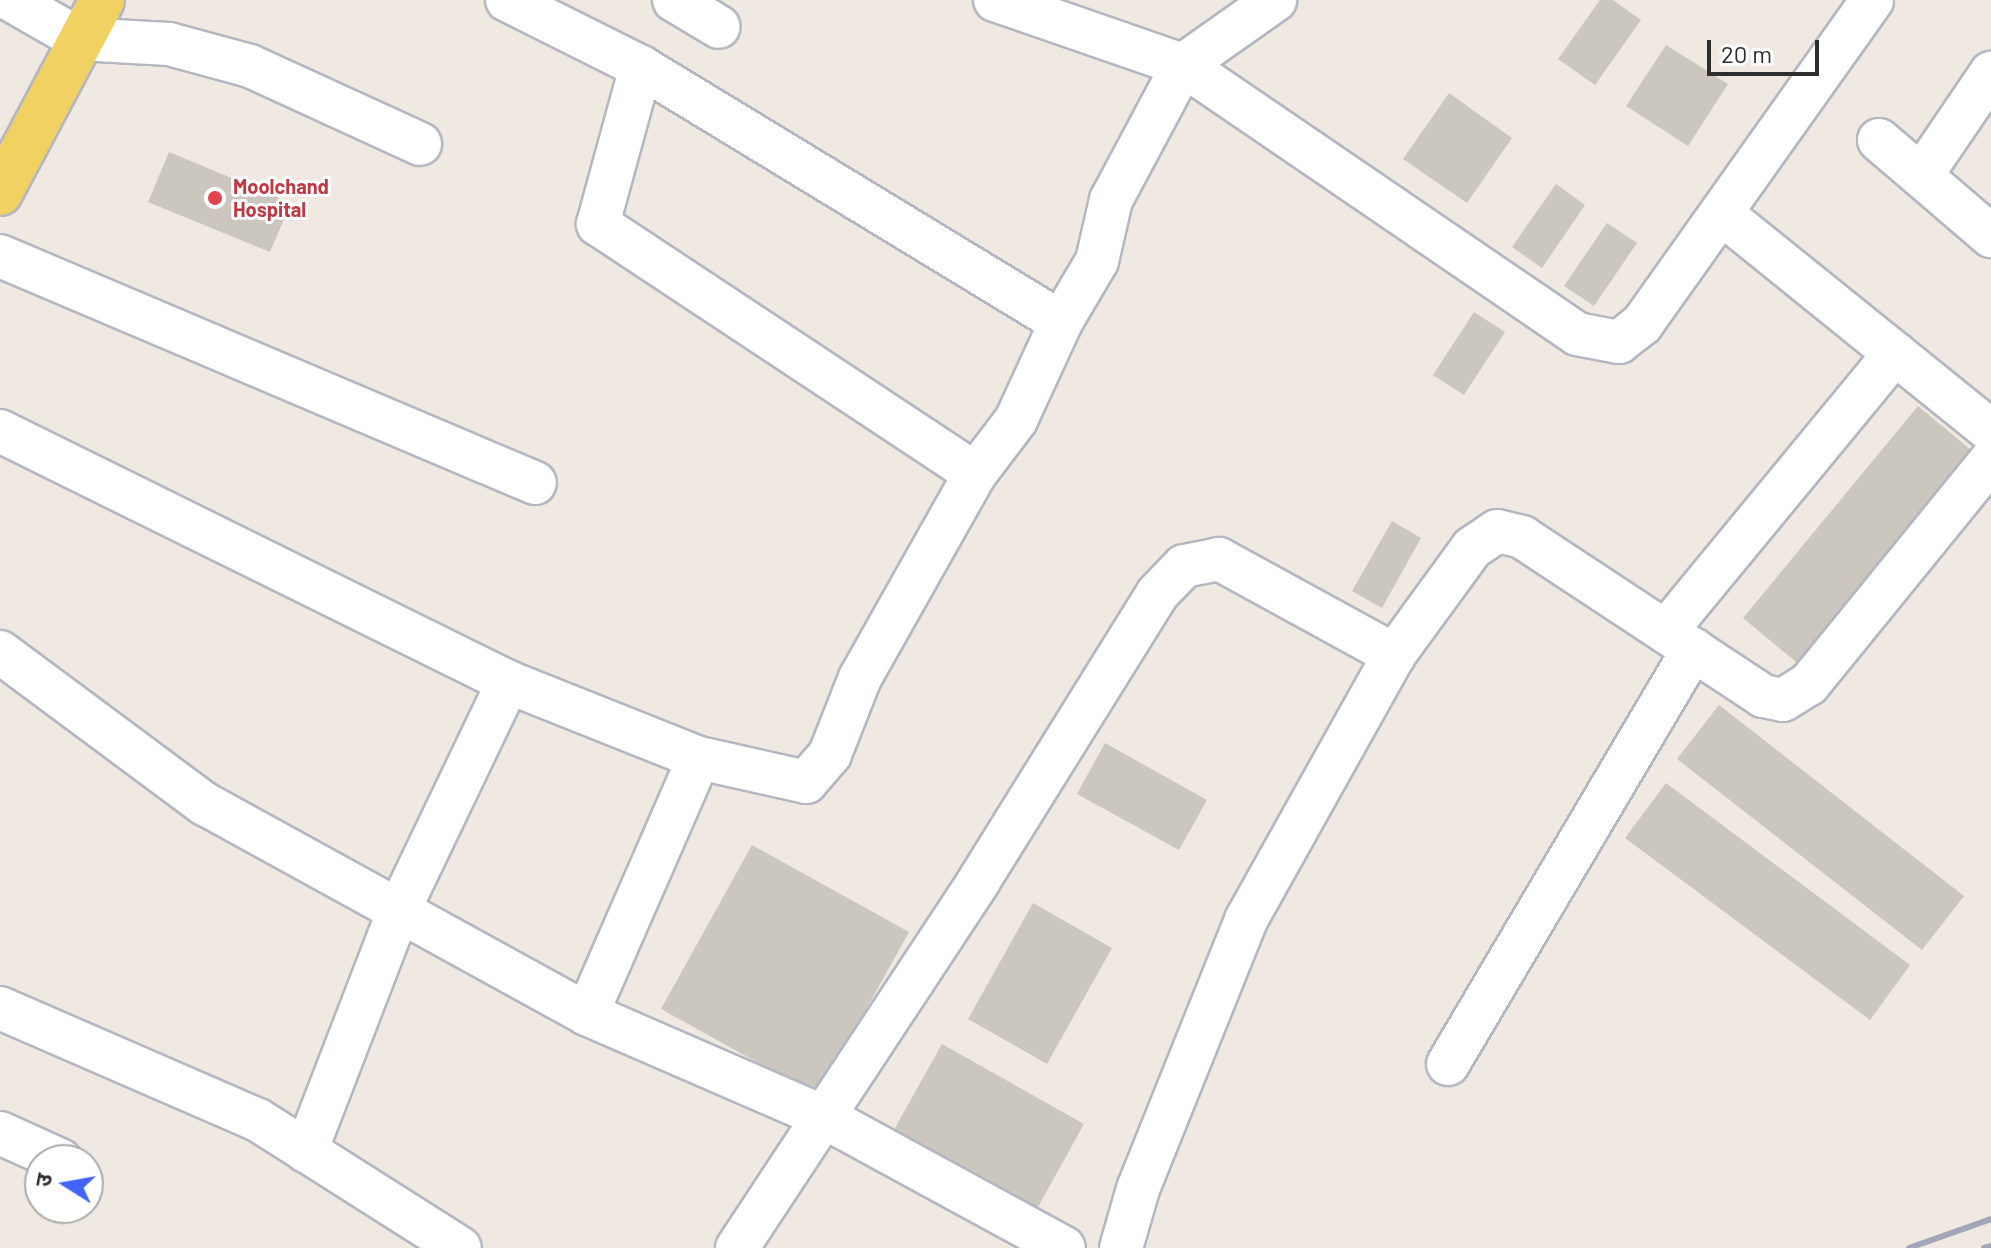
<!DOCTYPE html>
<html>
<head>
<meta charset="utf-8">
<style>
	body { margin:0 }
	#map { position:relative; width:1991px; height:1248px; overflow:hidden; background:#efe9e1; font-family:Barlow,"Noto Sans Devanagari",sans-serif }
	div>[style] { position:absolute }
	.building>* { inset:0; background:#cbc7bf }
	.roads { filter:drop-shadow(2px 0 #b4b7c1) drop-shadow(-2px 0 #b4b7c1) drop-shadow(0 2px #b4b7c1) drop-shadow(0 -2px #b4b7c1) }
	.street>* { height:42px; margin:-21px; padding:0 21px; transform-origin:21px; border-radius:21px; background:#fff }
	.primary>* { height:44px; margin:-22px; padding:0 22px; transform-origin:22px; border-radius:22px; background:#f2d163 }
	.rail>* { height:6px; margin:-3px; padding:0 3px; transform-origin:3px; border-radius:3px; background:#a3a6b8 }
	.dots>* { width:22px; height:22px; translate:-50% -50%; box-sizing:border-box; border:4px solid #fff; border-radius:50% }
	span { translate:-50% -50%; white-space:nowrap; text-align:center; line-height:1.15; -webkit-text-stroke:6px #fff; paint-order:stroke }
	.health-label { font-size:20px; color:#be3a42; font-weight:700 }
	.left { translate:0 -50%; text-align:left }
	.north { position:absolute; left:24px; top:1144px; width:80px; height:80px; box-sizing:border-box; background:#fff; border:2px solid #ababab; border-radius:50%; rotate:281deg; font-size:22px; font-weight:700; line-height:32px; text-align:center; color:#2e2e2e }
	.north::after { content:''; display:block; margin:auto; width:28px; height:36px; background:#4264fb; clip-path:polygon(50% 0,100% 100%,50% 72%,0 100%) }
	.scale { position:absolute; left:1707px; top:40px; width:112px; height:36px; box-sizing:border-box; border:4px solid #2e2e2e; border-top:0; padding-left:10px; font-size:24px; line-height:28px; white-space:nowrap; color:#2e2e2e; -webkit-text-stroke:6px #fff; paint-order:stroke }
</style>
</head>
<body>
<div id="map">
	<div class="building">
		<div style="clip-path:polygon(1600px 0,1613px 0,1641px 20px,1595px 85px,1558px 59px)"></div>
		<div style="clip-path:polygon(1666px 45px,1728px 84px,1688px 146px,1626px 106px)"></div>
		<div style="clip-path:polygon(1449px 93px,1512px 138px,1467px 203px,1403px 159px)"></div>
		<div style="clip-path:polygon(169px 152px,291px 203px,270px 252px,148px 202px)"></div>
		<div style="clip-path:polygon(1556px 184px,1585px 205px,1542px 268px,1512px 247px)"></div>
		<div style="clip-path:polygon(1607px 223px,1637px 243px,1594px 306px,1564px 286px)"></div>
		<div style="clip-path:polygon(1474px 312px,1505px 332px,1464px 395px,1433px 375px)"></div>
		<div style="clip-path:polygon(1918px 406px,1977px 455px,1802px 667px,1743px 618px)"></div>
		<div style="clip-path:polygon(1392px 521px,1421px 538px,1382px 608px,1352px 591px)"></div>
		<div style="clip-path:polygon(1719px 705px,1964px 896px,1922px 950px,1677px 759px)"></div>
		<div style="clip-path:polygon(1105px 743px,1207px 800px,1179px 850px,1077px 794px)"></div>
		<div style="clip-path:polygon(1666px 783px,1910px 965px,1870px 1020px,1625px 838px)"></div>
		<div style="clip-path:polygon(752px 845px,909px 932px,818px 1096px,661px 1009px)"></div>
		<div style="clip-path:polygon(1033px 903px,1112px 948px,1047px 1064px,968px 1019px)"></div>
		<div style="clip-path:polygon(942px 1044px,1084px 1124px,1033px 1216px,891px 1135px)"></div>
	</div>
	<div class="roads">
		<div class="street">
			<div style="left:11px;top:0;width:78px;rotate:29.8deg"></div>
			<div style="left:79px;top:39px;width:90px;rotate:3.2deg"></div>
			<div style="left:169px;top:44px;width:84px;rotate:15.2deg"></div>
			<div style="left:250px;top:66px;width:187px;rotate:24.6deg"></div>
			<div style="left:507px;top:0;width:150px;rotate:26.6deg"></div>
			<div style="left:641px;top:67px;width:491px;rotate:31.3deg"></div>
			<div style="left:674px;top:0;width:52px;rotate:31deg"></div>
			<div style="left:995px;top:0;width:199px;rotate:19.1deg"></div>
			<div style="left:1183px;top:65px;width:477px;rotate:34.3deg"></div>
			<div style="left:1577px;top:334px;width:43px;rotate:10.8deg"></div>
			<div style="left:1619px;top:342px;width:29px;rotate:-38deg"></div>
			<div style="left:1642px;top:324px;width:397px;rotate:-54.6deg"></div>
			<div style="left:641px;top:67px;width:163px;rotate:105.3deg"></div>
			<div style="left:598px;top:224px;width:452px;rotate:33.5deg"></div>
			<div style="left:1879px;top:140px;width:148px;rotate:40.6deg"></div>
			<div style="left:1921px;top:176px;width:125px;rotate:-55.8deg"></div>
			<div style="left:1722px;top:214px;width:346px;rotate:38.9deg"></div>
			<div style="left:0;top:256px;width:581px;rotate:22.99deg"></div>
			<div style="left:0;top:431px;width:567px;rotate:26.29deg"></div>
			<div style="left:508px;top:682px;width:206px;rotate:21.7deg"></div>
			<div style="left:699px;top:758px;width:110px;rotate:12.6deg"></div>
			<div style="left:806px;top:782px;width:37px;rotate:-49deg"></div>
			<div style="left:830px;top:754px;width:82px;rotate:-68.5deg"></div>
			<div style="left:860px;top:678px;width:234px;rotate:-60.6deg"></div>
			<div style="left:975px;top:474px;width:68px;rotate:-52.8deg"></div>
			<div style="left:1016px;top:420px;width:108px;rotate:-65.3deg"></div>
			<div style="left:1061px;top:322px;width:71px;rotate:-59.5deg"></div>
			<div style="left:1097px;top:261px;width:63px;rotate:-77.1deg"></div>
			<div style="left:1111px;top:200px;width:153px;rotate:-61.9deg"></div>
			<div style="left:1183px;top:65px;width:113px;rotate:-35.2deg"></div>
			<div style="left:1666px;top:631px;width:360px;rotate:-50.5deg"></div>
			<div style="left:0;top:652px;width:255px;rotate:36.6deg"></div>
			<div style="left:205px;top:804px;width:436px;rotate:28.8deg"></div>
			<div style="left:587px;top:1014px;width:258px;rotate:23.5deg"></div>
			<div style="left:824px;top:1117px;width:273px;rotate:28.6deg"></div>
			<div style="left:0;top:1008px;width:281px;rotate:23.5deg"></div>
			<div style="left:258px;top:1120px;width:239px;rotate:32.4deg"></div>
			<div style="left:587px;top:1014px;width:279px;rotate:-66.4deg"></div>
			<div style="left:1448px;top:1064px;width:482px;rotate:-59.4deg"></div>
			<div style="left:0;top:1133px;width:66px;rotate:24.2deg"></div>
			<div style="left:306px;top:1151px;width:258px;rotate:-68.9deg"></div>
			<div style="left:399px;top:910px;width:253px;rotate:-64.4deg"></div>
			<div style="left:737px;top:1248px;width:438px;rotate:-56.6deg"></div>
			<div style="left:978px;top:882px;width:339px;rotate:-58.1deg"></div>
			<div style="left:1157px;top:594px;width:39px;rotate:-46deg"></div>
			<div style="left:1184px;top:566px;width:36px;rotate:-11deg"></div>
			<div style="left:1219px;top:559px;width:200px;rotate:28.7deg"></div>
			<div style="left:1121px;top:1248px;width:61px;rotate:-73.9deg"></div>
			<div style="left:1138px;top:1189px;width:290px;rotate:-68.1deg"></div>
			<div style="left:1246px;top:920px;width:304px;rotate:-60.8deg"></div>
			<div style="left:1394px;top:655px;width:132px;rotate:-53.9deg"></div>
			<div style="left:1472px;top:548px;width:30px;rotate:-34deg"></div>
			<div style="left:1497px;top:531px;width:26px;rotate:13deg"></div>
			<div style="left:1522px;top:537px;width:289px;rotate:33.4deg"></div>
			<div style="left:1763px;top:696px;width:20px;rotate:11deg"></div>
			<div style="left:1783px;top:700px;width:31px;rotate:-32deg"></div>
			<div style="left:1809px;top:684px;width:289px;rotate:-50.9deg"></div>
		</div>
		<div class="primary">
			<div style="left:0;top:193px;width:218px;rotate:-62.1deg"></div>
		</div>
	</div>
	<div class="rail">
		<div style="left:1909px;top:1248px;width:87px;rotate:-19.5deg"></div>
		<div style="left:1984px;top:1248px;width:7px;rotate:-16deg"></div>
	</div>
	<div class="dots">
		<div style="left:215px;top:198px;background:#e0444e"></div>
	</div>
	<div class="health-label">
		<span class="left" style="left:233px;top:198px">Moolchand<br>Hospital</span>
	</div>
	<div class="north">उ</div>
	<div class="scale">20 m</div>
</div>
</body>
</html>
